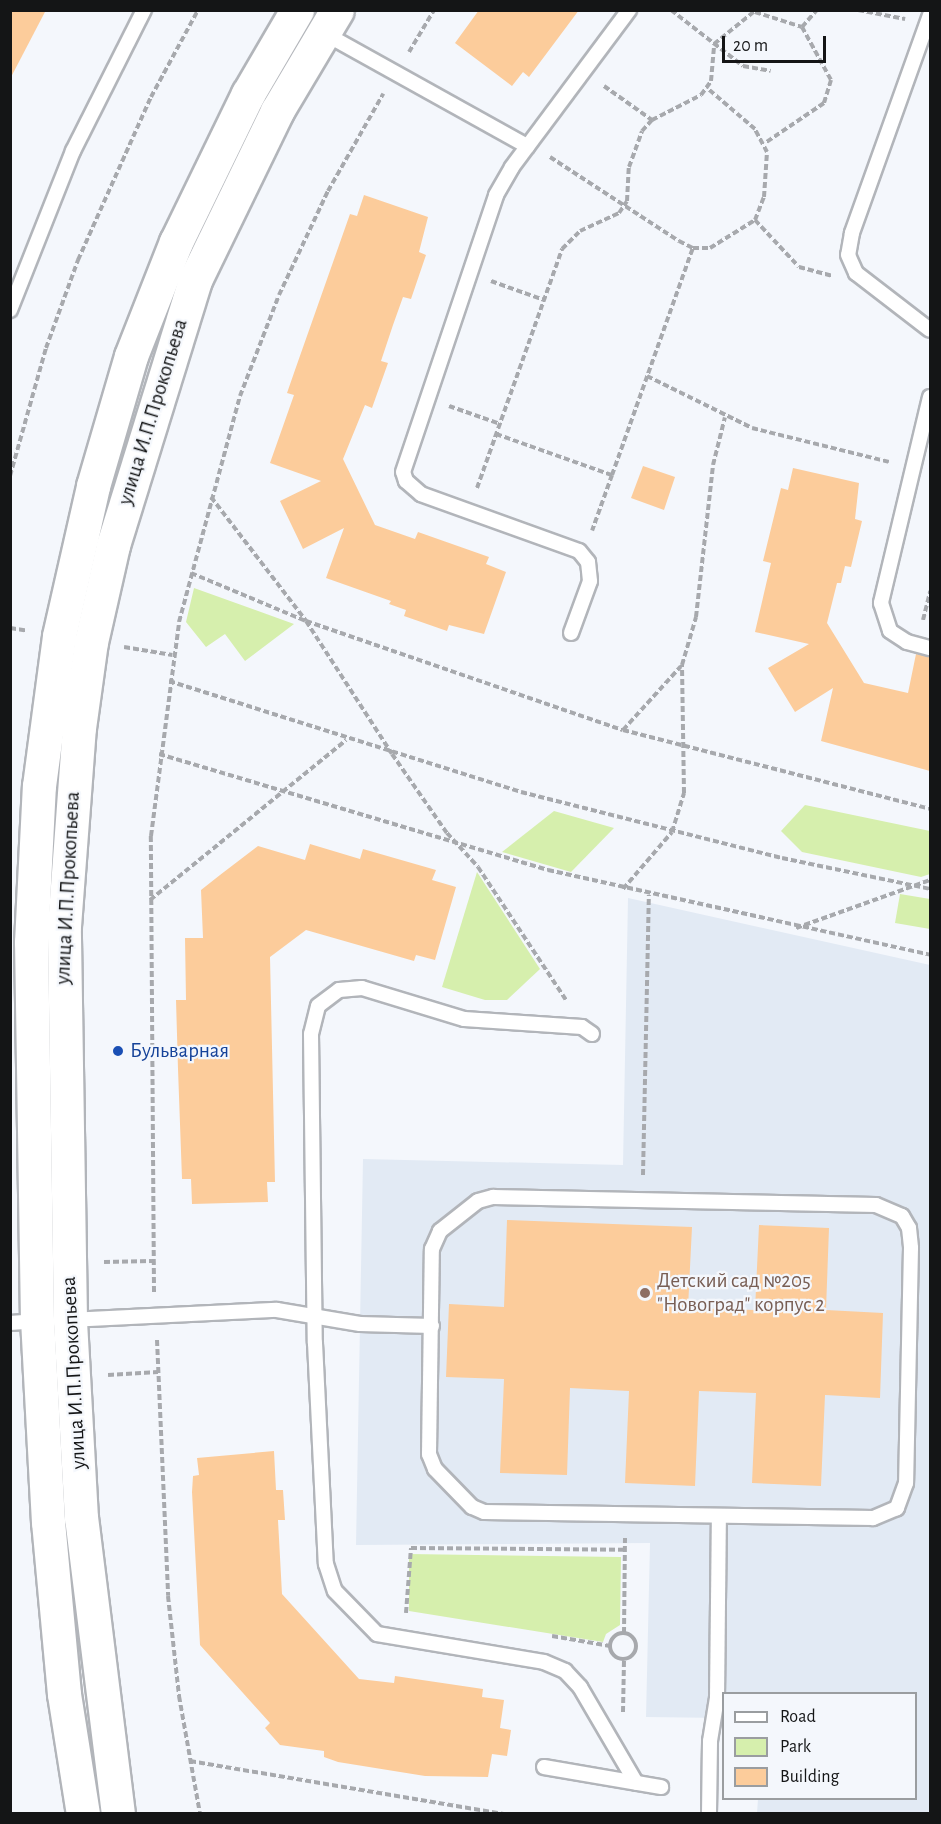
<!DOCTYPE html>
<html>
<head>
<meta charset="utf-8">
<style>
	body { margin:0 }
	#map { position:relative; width:941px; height:1824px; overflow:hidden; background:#f4f7fc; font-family:"Alegreya Sans",sans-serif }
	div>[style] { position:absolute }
	.built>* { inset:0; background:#e2eaf4 }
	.green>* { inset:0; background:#d6efad }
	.building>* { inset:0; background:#fccc9b }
	.path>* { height:4px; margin-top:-2px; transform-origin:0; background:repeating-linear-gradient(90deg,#a7a9ad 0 6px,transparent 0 9px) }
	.path>.ring { margin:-2px; padding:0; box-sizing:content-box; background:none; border:4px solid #a7a9ad; border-radius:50% }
	.roads { filter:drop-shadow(2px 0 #b2b5ba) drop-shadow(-2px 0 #b2b5ba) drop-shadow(0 2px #b2b5ba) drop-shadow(0 -2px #b2b5ba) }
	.service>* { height:14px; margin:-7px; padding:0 7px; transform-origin:7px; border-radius:7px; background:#fff }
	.tertiary>* { height:33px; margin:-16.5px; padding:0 16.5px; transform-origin:16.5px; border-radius:16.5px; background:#fff }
	.dots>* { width:16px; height:16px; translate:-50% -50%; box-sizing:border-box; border:3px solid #f4f7fc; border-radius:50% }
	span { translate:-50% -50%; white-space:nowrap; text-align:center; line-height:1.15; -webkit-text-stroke:4.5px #f4f7fc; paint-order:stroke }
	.street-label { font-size:21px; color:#141516 }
	.transit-label { font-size:21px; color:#164399 }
	.left { translate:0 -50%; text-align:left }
	.education-label { font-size:21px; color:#785e54 }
	.frame { position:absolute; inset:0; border:12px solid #141516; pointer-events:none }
	.legend { position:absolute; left:722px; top:1692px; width:195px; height:108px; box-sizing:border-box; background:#f4f7fc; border:2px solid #9a9da0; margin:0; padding:8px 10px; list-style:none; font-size:18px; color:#141516 }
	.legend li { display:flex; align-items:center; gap:12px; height:30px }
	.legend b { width:30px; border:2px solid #9a9da0 }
	.scale { position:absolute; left:722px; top:36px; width:104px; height:27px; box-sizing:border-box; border:3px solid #141516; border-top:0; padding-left:8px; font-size:18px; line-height:21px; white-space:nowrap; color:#141516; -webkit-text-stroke:4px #f4f7fc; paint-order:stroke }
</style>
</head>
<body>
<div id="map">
	<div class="built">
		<div style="clip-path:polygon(628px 898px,930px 965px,930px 1813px,757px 1813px,758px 1799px,916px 1798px,916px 1694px,724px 1694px,723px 1718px,646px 1717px,650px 1543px,356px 1545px,363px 1159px,623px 1165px)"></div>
	</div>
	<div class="green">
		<div style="clip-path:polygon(194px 588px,294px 624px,245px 661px,225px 634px,206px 647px,186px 622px)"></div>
		<div style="clip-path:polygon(805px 805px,930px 831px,930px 874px,921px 877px,802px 852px,781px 831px)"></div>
		<div style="clip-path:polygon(554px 811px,614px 828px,571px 872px,502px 852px)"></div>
		<div style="clip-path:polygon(477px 872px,540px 969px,507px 1000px,485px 1000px,442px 987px)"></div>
		<div style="clip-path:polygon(900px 894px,930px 899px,930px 929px,895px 923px)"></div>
		<div style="clip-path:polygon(409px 1554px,621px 1557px,620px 1625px,606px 1634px,603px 1642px,409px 1611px)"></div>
	</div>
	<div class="building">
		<div style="clip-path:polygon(10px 10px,46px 10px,10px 79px)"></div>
		<div style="clip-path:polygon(479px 10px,579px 10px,529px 77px,523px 72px,512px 86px,455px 43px)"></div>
		<div style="clip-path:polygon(364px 195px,428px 217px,419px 252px,426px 255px,411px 299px,403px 297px,393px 325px,381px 361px,388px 363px,372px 408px,365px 405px,343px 459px,375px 525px,415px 539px,418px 532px,489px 557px,486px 564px,506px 572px,484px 634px,449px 625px,447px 631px,404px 616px,406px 610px,389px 604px,391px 601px,326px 578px,344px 528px,303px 549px,280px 501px,321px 481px,270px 463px,294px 395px,287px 393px,295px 370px,350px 214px,357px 216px)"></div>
		<div style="clip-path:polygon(643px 466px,675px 477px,664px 510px,631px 498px)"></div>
		<div style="clip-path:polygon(793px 468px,859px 483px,855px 519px,862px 521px,851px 567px,845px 566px,841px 583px,837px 583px,827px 623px,864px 683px,908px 693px,916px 654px,930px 657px,930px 771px,821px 741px,833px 688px,795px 712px,768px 668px,809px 644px,755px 632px,771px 563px,763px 561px,781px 488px,788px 490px)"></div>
		<div style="clip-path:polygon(310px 844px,360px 859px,363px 849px,436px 870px,432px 880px,456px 887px,435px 960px,416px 955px,414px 961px,306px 930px,270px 957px,275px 1182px,267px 1182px,268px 1202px,192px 1204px,191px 1179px,182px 1179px,178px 1069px,176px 1000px,186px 1000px,185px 938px,203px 938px,201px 890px,220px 875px,258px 846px,305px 860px)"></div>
		<div style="clip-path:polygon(507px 1220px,692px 1227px,688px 1308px,755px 1310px,759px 1225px,829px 1228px,826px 1310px,883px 1313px,880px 1398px,825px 1395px,821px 1486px,752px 1483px,756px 1393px,699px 1391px,695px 1486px,625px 1483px,629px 1391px,570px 1388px,567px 1475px,500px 1473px,504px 1379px,446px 1377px,449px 1304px,504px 1307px)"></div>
		<div style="clip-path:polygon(274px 1451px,276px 1490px,283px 1490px,285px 1520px,278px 1520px,282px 1594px,359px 1679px,394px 1683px,395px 1676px,483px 1689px,482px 1697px,504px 1700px,500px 1728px,511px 1730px,507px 1756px,492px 1754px,488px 1777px,425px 1776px,338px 1762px,324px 1757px,324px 1751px,280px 1745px,265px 1728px,270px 1723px,200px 1645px,192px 1492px,193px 1476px,199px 1475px,197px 1458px)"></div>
	</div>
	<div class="path">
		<div style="left:671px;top:10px;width:91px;rotate:37.9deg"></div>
		<div style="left:743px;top:66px;width:28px;rotate:10deg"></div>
		<div style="left:858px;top:10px;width:48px;rotate:10.8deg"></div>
		<div style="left:755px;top:12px;width:49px;rotate:17.7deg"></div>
		<div style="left:802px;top:27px;width:60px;rotate:61.3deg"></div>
		<div style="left:831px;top:80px;width:24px;rotate:107deg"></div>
		<div style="left:824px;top:103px;width:71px;rotate:145.9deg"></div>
		<div style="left:802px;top:27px;width:23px;rotate:-49deg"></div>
		<div style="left:409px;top:52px;width:49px;rotate:-59.2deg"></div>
		<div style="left:604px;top:86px;width:59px;rotate:35.3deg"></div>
		<div style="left:550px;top:157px;width:154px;rotate:33.1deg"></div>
		<div style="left:679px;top:241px;width:16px;rotate:27deg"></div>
		<div style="left:693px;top:248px;width:17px"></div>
		<div style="left:710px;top:248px;width:53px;rotate:-31.9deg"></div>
		<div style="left:755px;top:220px;width:25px;rotate:-69deg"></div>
		<div style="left:764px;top:197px;width:45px;rotate:-86.2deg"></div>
		<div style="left:767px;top:152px;width:26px;rotate:-118deg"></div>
		<div style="left:755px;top:129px;width:63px;rotate:-139.5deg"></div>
		<div style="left:755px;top:220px;width:64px;rotate:46.9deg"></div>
		<div style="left:799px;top:267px;width:34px;rotate:15deg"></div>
		<div style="left:491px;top:281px;width:56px;rotate:19.7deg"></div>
		<div style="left:647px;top:376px;width:117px;rotate:26.3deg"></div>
		<div style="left:752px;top:428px;width:141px;rotate:13.9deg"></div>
		<div style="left:449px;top:406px;width:54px;rotate:19.4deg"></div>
		<div style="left:496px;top:434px;width:123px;rotate:19.5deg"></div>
		<div style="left:612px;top:475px;width:59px;rotate:109.7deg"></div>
		<div style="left:612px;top:475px;width:241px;rotate:-70.4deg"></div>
		<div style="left:10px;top:476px;width:133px;rotate:-74.3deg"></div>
		<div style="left:46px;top:348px;width:94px;rotate:-70deg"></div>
		<div style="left:78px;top:260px;width:179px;rotate:-65.9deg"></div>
		<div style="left:151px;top:97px;width:99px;rotate:-61.6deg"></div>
		<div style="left:477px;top:488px;width:254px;rotate:-70.4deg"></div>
		<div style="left:562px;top:249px;width:25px;rotate:-45deg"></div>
		<div style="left:580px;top:231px;width:43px;rotate:-24.8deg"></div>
		<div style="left:619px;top:213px;width:14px;rotate:-56deg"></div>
		<div style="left:627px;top:201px;width:34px;rotate:-87deg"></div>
		<div style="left:629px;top:167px;width:38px;rotate:-70deg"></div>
		<div style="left:642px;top:131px;width:15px;rotate:-48deg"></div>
		<div style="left:652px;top:120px;width:55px;rotate:-27deg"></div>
		<div style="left:701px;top:95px;width:17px;rotate:-54deg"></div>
		<div style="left:711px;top:81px;width:37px;rotate:-85deg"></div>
		<div style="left:714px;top:44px;width:54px;rotate:-39deg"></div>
		<div style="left:211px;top:497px;width:156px;rotate:52.5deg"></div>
		<div style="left:306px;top:621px;width:158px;rotate:57.1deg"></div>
		<div style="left:392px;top:754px;width:96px;rotate:55.2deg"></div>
		<div style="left:447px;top:833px;width:46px;rotate:47.6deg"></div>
		<div style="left:478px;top:867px;width:159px;rotate:56.5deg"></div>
		<div style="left:191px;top:573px;width:125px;rotate:22.7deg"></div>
		<div style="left:306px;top:621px;width:335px;rotate:19deg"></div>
		<div style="left:623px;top:730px;width:317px;rotate:14.4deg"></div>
		<div style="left:923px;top:620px;width:30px;rotate:-76deg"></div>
		<div style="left:10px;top:628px;width:18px;rotate:9deg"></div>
		<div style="left:124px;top:647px;width:49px;rotate:9.5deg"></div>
		<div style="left:169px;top:681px;width:369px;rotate:17.5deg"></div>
		<div style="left:521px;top:792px;width:269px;rotate:14.2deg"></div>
		<div style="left:782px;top:858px;width:151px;rotate:11.8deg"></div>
		<div style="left:623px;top:730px;width:86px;rotate:-47.8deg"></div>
		<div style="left:159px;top:754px;width:406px;rotate:16.6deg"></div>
		<div style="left:548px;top:870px;width:391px;rotate:12.5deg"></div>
		<div style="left:623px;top:889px;width:75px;rotate:-49.3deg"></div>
		<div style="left:672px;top:832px;width:41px;rotate:-72.9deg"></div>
		<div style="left:684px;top:793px;width:128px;rotate:-90.9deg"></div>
		<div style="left:682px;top:665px;width:50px;rotate:-73.7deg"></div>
		<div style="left:696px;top:617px;width:153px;rotate:-83.6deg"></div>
		<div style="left:713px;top:465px;width:49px;rotate:-76deg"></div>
		<div style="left:150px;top:900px;width:253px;rotate:-39.2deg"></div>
		<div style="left:796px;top:928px;width:142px;rotate:-19.7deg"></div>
		<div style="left:643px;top:1175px;width:280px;rotate:-88.8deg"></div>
		<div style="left:104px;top:1262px;width:48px;rotate:-1.2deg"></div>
		<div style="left:154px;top:1292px;width:456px;rotate:-90.4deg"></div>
		<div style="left:151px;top:836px;width:216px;rotate:-82.5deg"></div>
		<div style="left:179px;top:622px;width:234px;rotate:-74.9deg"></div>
		<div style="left:240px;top:396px;width:108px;rotate:-68.9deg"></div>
		<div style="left:279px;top:295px;width:115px;rotate:-64.8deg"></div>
		<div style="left:328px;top:191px;width:112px;rotate:-60.4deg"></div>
		<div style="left:157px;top:1340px;width:256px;rotate:87.5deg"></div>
		<div style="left:168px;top:1596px;width:101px;rotate:83.7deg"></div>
		<div style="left:179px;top:1696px;width:120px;rotate:79.9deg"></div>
		<div style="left:108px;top:1375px;width:50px;rotate:-3.4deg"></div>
		<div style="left:406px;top:1613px;width:65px;rotate:-85.6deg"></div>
		<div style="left:411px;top:1548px;width:214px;rotate:0.5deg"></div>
		<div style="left:624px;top:1633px;width:95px;rotate:-89.4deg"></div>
		<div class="ring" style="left:610px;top:1633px;width:22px;height:22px"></div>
		<div style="left:552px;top:1636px;width:59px;rotate:9.8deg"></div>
		<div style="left:623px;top:1712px;width:53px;rotate:-88.9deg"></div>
		<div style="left:190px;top:1761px;width:318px;rotate:9.6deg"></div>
	</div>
	<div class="roads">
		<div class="service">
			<div style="left:930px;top:15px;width:232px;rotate:109.7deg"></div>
			<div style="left:852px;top:233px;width:22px;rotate:100deg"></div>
			<div style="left:848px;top:255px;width:20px;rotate:66deg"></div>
			<div style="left:856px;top:273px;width:93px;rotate:37.6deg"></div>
			<div style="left:322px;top:32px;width:235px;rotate:29.1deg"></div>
			<div style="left:10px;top:310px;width:171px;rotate:-68.4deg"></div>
			<div style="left:73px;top:151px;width:158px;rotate:-63.3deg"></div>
			<div style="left:930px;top:397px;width:212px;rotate:103.4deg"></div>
			<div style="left:881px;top:603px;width:29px;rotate:72deg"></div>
			<div style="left:890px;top:631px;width:20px;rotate:33deg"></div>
			<div style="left:907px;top:642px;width:24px;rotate:15deg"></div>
			<div style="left:571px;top:633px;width:55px;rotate:-69.9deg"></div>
			<div style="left:590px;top:581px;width:19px;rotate:-96deg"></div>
			<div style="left:588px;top:562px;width:14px;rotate:-129deg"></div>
			<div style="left:579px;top:551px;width:168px;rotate:-160.2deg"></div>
			<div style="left:421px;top:494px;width:20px;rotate:-139deg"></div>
			<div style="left:406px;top:481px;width:9px;rotate:-108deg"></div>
			<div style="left:403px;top:472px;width:292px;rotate:-71.4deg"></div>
			<div style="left:496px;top:195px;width:32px;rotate:-60deg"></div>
			<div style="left:512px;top:167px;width:196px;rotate:-53.3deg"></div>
			<div style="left:592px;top:1034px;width:12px;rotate:-145deg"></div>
			<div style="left:582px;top:1027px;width:118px;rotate:-176.1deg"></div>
			<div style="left:464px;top:1019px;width:107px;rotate:-163.1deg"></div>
			<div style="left:362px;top:988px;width:23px;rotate:175deg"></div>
			<div style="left:339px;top:990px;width:26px;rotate:143deg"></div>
			<div style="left:318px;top:1006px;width:29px;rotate:104deg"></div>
			<div style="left:311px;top:1034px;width:309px;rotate:89.3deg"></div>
			<div style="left:315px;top:1343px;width:221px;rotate:87.2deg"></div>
			<div style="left:326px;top:1564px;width:28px;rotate:72deg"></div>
			<div style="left:335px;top:1591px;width:60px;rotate:45.7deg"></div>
			<div style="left:377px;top:1634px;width:169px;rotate:9.5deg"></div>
			<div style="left:544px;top:1662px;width:23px;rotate:23deg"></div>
			<div style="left:565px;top:1671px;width:22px;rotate:47deg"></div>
			<div style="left:580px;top:1687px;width:111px;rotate:59.7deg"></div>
			<div style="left:493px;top:1197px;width:383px;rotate:1.2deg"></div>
			<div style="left:876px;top:1205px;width:28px;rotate:23deg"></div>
			<div style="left:902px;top:1216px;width:14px;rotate:60deg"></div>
			<div style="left:909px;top:1228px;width:20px;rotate:84deg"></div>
			<div style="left:911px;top:1248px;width:235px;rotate:91.2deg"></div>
			<div style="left:906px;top:1483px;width:27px;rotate:110deg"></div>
			<div style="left:897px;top:1508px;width:26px;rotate:157deg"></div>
			<div style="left:873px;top:1518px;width:389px;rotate:-179.1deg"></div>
			<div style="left:484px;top:1512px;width:13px;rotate:-157deg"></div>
			<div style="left:472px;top:1507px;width:53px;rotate:-134.2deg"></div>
			<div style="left:435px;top:1469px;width:16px;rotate:-112deg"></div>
			<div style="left:429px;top:1454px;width:205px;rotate:-89.2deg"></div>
			<div style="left:432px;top:1249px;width:20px;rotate:-66deg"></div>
			<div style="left:440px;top:1231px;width:48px;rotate:-38.3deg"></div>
			<div style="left:478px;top:1201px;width:16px;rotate:-15deg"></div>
			<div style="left:69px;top:1320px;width:208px;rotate:-2.8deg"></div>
			<div style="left:277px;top:1310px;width:84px;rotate:9.6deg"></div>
			<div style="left:360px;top:1324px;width:72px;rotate:1.6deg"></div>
			<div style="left:10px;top:1323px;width:28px;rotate:-4deg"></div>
			<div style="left:544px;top:1767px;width:119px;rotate:9.7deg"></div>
			<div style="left:709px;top:1814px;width:73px;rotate:-89.2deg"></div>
			<div style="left:710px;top:1741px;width:44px;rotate:-80.8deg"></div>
			<div style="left:717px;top:1698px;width:182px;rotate:-89.4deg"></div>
		</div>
		<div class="tertiary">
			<div style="left:83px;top:1814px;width:121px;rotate:-99deg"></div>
			<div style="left:64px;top:1694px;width:173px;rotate:-95.3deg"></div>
			<div style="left:48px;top:1522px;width:201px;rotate:-93.1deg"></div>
			<div style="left:37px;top:1321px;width:379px;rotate:-90.9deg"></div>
			<div style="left:31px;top:942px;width:156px;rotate:-87.1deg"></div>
			<div style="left:39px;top:786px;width:151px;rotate:-82.4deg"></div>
			<div style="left:59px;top:636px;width:154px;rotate:-77.2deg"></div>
			<div style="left:93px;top:486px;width:135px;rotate:-73.7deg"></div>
			<div style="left:131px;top:356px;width:123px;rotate:-68.5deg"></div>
			<div style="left:176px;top:242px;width:165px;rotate:-64.1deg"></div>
			<div style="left:248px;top:94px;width:97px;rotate:-59.7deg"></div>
			<div style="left:118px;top:1814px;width:298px;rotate:-97.1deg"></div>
			<div style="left:81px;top:1518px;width:198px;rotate:-93.2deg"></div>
			<div style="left:70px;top:1320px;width:394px;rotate:-90.9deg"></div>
			<div style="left:64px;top:926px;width:199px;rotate:-85.7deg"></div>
			<div style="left:79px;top:728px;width:87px;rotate:-82.1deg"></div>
			<div style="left:91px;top:642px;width:99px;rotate:-77.2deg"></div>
			<div style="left:113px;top:545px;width:277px;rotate:-72.8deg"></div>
			<div style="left:195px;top:280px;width:188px;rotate:-64.1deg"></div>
			<div style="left:277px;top:111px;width:117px;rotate:-59.3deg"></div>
		</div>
	</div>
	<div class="dots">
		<div style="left:118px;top:1051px;background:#1a4fb4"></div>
		<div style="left:645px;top:1293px;background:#8d6e63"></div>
	</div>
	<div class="street-label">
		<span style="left:153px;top:412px;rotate:-73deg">улица И.П.Прокопьева</span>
		<span style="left:68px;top:888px;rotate:-87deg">улица И.П.Прокопьева</span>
		<span style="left:74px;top:1373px;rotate:-93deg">улица И.П.Прокопьева</span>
	</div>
	<div class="transit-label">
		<span class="left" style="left:130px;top:1051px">Бульварная</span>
	</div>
	<div class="education-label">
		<span class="left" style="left:657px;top:1293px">Детский сад №205<br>"Новоград" корпус 2</span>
	</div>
	<div class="frame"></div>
	<ul class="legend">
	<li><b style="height:8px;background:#fff"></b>Road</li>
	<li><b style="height:16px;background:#d6efad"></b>Park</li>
	<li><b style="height:16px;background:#fccc9b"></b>Building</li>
	</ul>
	<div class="scale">20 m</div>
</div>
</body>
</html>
